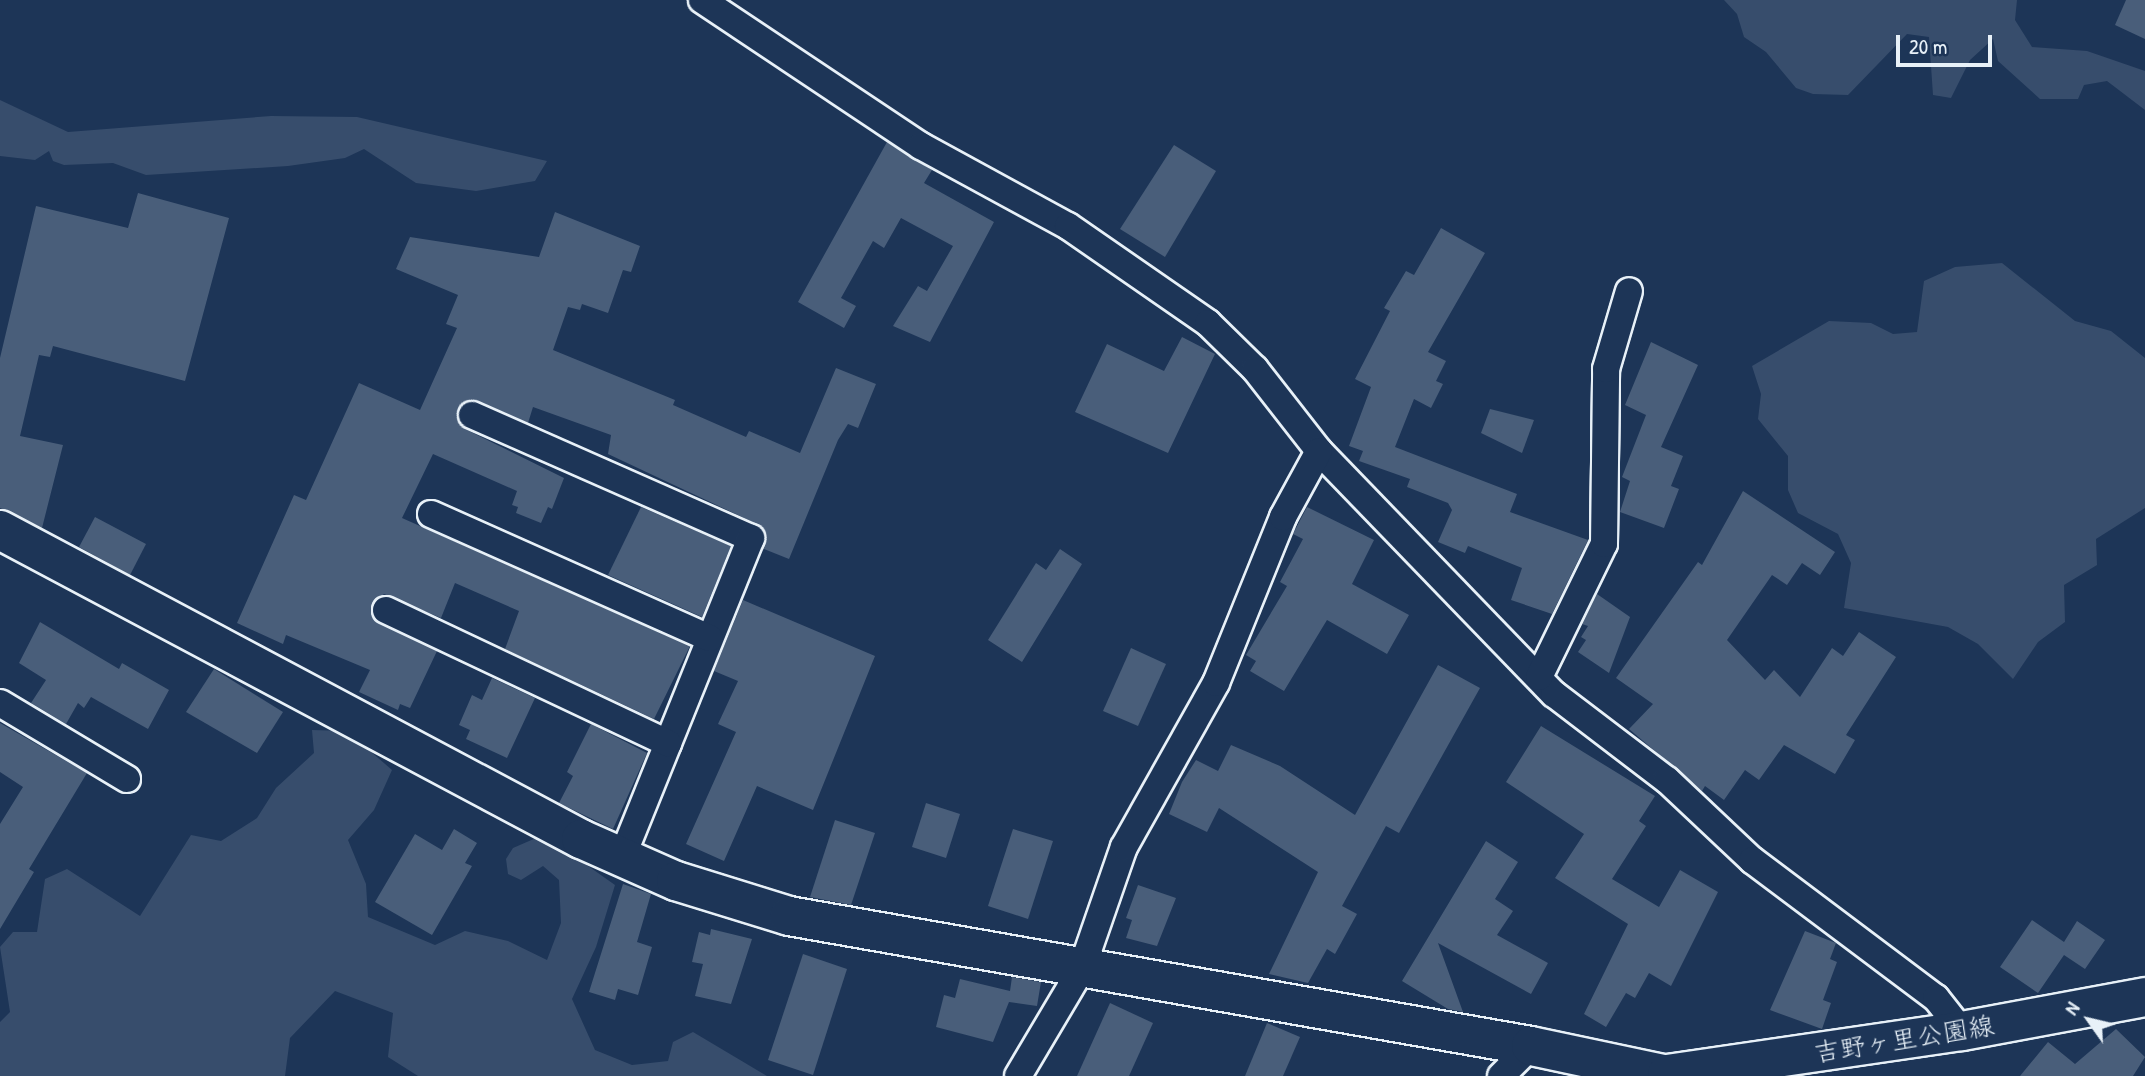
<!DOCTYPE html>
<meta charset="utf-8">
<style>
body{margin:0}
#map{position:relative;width:2145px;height:1076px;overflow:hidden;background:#1d3557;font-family:"Patrick Hand","Klee One",sans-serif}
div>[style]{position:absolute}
.green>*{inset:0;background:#374d6c}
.building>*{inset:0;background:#495e7a}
.roads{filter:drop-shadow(2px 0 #e8f1f8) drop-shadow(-2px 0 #e8f1f8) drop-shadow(0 2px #e8f1f8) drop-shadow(0 -2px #e8f1f8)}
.street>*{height:26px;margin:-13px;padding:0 13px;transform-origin:13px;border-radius:13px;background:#1d3557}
.secondary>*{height:38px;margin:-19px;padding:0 19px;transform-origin:19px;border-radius:19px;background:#1d3557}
span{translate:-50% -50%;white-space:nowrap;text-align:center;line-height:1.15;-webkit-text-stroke:5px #1d3557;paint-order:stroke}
.street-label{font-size:26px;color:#e8f1f8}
.north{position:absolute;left:2054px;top:985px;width:70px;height:70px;-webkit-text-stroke:5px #1d3557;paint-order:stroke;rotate:304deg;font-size:19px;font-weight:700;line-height:28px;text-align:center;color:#e8f1f8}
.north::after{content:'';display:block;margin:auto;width:24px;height:32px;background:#e8f1f8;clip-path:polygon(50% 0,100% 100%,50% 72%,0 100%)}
.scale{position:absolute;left:1896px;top:35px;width:96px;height:32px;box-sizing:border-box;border:4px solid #e8f1f8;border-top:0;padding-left:9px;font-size:21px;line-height:24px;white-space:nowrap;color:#e8f1f8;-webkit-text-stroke:5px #1d3557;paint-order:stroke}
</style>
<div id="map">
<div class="green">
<i style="clip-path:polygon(1724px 0,2017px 0,2015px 20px,2032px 47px,2087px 51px,2145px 71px,2145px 110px,2107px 81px,2084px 85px,2078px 99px,2040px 99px,1998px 61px,1993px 39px,1970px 60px,1951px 98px,1933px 95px,1929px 37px,1907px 34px,1848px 95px,1813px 94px,1796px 88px,1766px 52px,1744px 37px,1737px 14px)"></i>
<i style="clip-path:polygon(0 100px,68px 132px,271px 116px,357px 117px,547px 161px,535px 181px,476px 191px,416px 183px,364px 149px,345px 158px,288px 166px,146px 175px,113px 163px,64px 165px,53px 161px,49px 151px,35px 160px,0 156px)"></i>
<i style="clip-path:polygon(2002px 263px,2075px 321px,2111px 331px,2145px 358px,2145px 508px,2096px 539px,2097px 565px,2064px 585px,2065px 622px,2038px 642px,2013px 679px,1978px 644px,1948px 627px,1844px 608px,1851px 563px,1838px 534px,1798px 513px,1788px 490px,1788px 456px,1758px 419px,1761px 394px,1752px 366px,1829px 321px,1871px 323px,1893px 334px,1917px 332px,1924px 281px,1955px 267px)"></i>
<i style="clip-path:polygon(312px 730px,347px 731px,392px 770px,374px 810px,348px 840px,366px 884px,368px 917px,435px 945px,465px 931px,508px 941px,547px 960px,561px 923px,559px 880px,543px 866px,521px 880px,508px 874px,506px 859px,513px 848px,536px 838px,557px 844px,615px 885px,596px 947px,572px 999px,595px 1050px,632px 1065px,668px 1061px,673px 1042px,693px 1032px,767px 1076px,418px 1076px,388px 1057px,393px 1013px,335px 991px,290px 1038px,285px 1076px,0 1076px,0 1022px,10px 1012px,0 947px,13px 932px,37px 932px,45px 879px,67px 869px,140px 916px,191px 835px,221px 841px,257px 818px,276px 788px,314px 753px)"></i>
</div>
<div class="building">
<i style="clip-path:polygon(2126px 0,2145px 0,2145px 39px,2115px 25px)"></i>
<i style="clip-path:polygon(887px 142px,932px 170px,924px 183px,994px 222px,930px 342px,893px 326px,918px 286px,927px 291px,953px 246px,901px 218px,884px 248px,873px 241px,841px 298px,856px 306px,844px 328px,798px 302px)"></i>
<i style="clip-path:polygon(1174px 145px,1216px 171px,1165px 257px,1120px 229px)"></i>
<i style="clip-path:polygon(138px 193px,229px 218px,185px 381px,53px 346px,50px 357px,39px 355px,20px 436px,63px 445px,42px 528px,0 508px,0 358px,36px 206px,128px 228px)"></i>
<i style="clip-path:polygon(555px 212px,640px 246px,631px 272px,623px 270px,608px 313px,582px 304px,580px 310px,568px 307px,553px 350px,675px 400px,673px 405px,746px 437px,749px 431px,800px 453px,836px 368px,876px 384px,858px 428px,848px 424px,838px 440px,789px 559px,764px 549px,766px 535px,757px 524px,608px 454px,611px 435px,533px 407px,528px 423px,478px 401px,463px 402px,456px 416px,465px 429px,564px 478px,552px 509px,548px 507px,541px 523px,516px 513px,518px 507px,512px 505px,517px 491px,433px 454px,402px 518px,690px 646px,654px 719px,505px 649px,519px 611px,455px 583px,441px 618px,384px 594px,372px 604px,374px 619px,437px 651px,410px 708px,400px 704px,398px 710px,359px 692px,370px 670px,286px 635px,283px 644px,237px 623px,294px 495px,306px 500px,359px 383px,420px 410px,457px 328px,446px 324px,458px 295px,396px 269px,410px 237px,539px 257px)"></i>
<i style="clip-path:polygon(1441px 228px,1485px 253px,1428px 352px,1446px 361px,1436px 381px,1443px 384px,1431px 408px,1414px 399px,1395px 447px,1517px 494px,1510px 512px,1588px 540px,1552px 614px,1511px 600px,1522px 568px,1468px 546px,1465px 553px,1438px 542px,1452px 510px,1448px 503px,1407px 487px,1410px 479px,1359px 461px,1363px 451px,1349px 446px,1371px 387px,1355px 379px,1390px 311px,1384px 308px,1406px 271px,1414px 275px)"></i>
<i style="clip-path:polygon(1182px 337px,1215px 354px,1168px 453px,1075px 412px,1107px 344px,1164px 371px)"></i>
<i style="clip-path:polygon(1651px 342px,1698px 365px,1661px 447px,1683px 456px,1671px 486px,1679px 489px,1664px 528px,1620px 512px,1630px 481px,1622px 477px,1646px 415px,1625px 405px)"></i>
<i style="clip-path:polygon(1490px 409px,1534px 420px,1522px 453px,1481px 433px)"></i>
<i style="clip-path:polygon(1743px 491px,1835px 552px,1820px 575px,1802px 563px,1787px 585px,1772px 575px,1727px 640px,1765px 680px,1774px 670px,1800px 697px,1832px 648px,1843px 656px,1859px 632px,1896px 657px,1846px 735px,1855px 740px,1835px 774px,1784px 745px,1759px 780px,1745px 770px,1724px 800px,1705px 786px,1702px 791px,1629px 729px,1653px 704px,1616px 678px,1698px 562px,1702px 565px)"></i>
<i style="clip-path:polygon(641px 507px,731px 546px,702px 617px,608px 575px)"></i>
<i style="clip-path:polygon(1307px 507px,1374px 540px,1352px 584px,1409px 615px,1387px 654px,1327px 620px,1284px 691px,1250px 671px,1256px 661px,1246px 655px,1287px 586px,1280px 582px,1303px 539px,1293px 534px)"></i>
<i style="clip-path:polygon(95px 517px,146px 544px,130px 575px,79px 547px)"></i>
<i style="clip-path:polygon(1060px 549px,1082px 564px,1022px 662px,988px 640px,1036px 563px,1046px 570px)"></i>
<i style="clip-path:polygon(1597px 594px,1630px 617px,1609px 673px,1578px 652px,1586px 640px,1581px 637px,1588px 626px,1582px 624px)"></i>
<i style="clip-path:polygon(743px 600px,875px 656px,813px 810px,757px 786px,724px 861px,686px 844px,736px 732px,718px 724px,738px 681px,714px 671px)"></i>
<i style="clip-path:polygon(40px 622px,119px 669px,122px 663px,169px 690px,148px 729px,91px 697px,84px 708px,78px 703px,66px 724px,31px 703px,46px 680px,19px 663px)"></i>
<i style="clip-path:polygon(1131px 648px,1166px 664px,1138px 726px,1103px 711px)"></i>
<i style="clip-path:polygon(1438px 665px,1480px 688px,1399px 833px,1386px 826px,1342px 906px,1357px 914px,1335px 954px,1327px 949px,1308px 983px,1269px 974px,1318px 872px,1219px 808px,1207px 832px,1169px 814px,1182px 782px,1196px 760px,1218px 771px,1231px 745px,1280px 766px,1355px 815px)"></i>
<i style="clip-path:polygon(214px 669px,283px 712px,257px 753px,186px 712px)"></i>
<i style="clip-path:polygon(492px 678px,535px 698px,507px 758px,466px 739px,470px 730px,459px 725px,472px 695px,482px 700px)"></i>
<i style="clip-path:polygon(0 723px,87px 773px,29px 869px,34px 872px,0 929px,0 824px,23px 787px,0 772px)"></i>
<i style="clip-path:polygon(591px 724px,647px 753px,613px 829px,559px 803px,573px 776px,567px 772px)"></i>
<i style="clip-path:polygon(1541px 726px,1655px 796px,1639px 821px,1646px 826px,1612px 879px,1659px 907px,1680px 870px,1718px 892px,1671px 986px,1649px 973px,1635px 998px,1626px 993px,1606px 1027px,1584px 1014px,1628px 924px,1555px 878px,1584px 834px,1506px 782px)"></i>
<i style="clip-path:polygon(926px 803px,960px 814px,946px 858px,912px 847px)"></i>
<i style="clip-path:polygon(835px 820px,875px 833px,851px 905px,810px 897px)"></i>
<i style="clip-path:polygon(454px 829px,477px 843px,465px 863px,472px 866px,432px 935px,375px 902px,415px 834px,442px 850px)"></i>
<i style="clip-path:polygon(1013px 829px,1053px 841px,1028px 919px,988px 906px)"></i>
<i style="clip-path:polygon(1486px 841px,1518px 862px,1495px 899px,1513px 911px,1497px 935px,1548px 963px,1531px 994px,1438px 943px,1463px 1012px,1448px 1009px,1402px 981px)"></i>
<i style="clip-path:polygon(623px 884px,651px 894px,637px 942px,652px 947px,638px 995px,618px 989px,615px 1000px,589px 992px)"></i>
<i style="clip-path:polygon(1138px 885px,1176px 898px,1157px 946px,1126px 938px,1132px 920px,1126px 918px)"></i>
<i style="clip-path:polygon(2032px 920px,2064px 942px,2077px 921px,2105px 940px,2085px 969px,2064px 955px,2038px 993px,2000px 967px)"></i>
<i style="clip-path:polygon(711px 929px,752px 939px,731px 1004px,695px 996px,703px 964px,692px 962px,699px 932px,710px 935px)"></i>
<i style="clip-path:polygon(1805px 931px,1836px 943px,1830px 959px,1837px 962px,1823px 1000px,1831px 1003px,1822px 1029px,1770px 1010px)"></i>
<i style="clip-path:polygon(803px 954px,847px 969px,813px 1075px,768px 1060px)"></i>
<i style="clip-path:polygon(1012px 977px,1041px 982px,1037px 1006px,1009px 1002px,993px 1042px,936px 1027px,944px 995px,955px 998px,960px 979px,1010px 991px)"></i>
<i style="clip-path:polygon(1110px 1003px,1153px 1023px,1129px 1076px,1077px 1076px)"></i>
<i style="clip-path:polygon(1267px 1023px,1300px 1037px,1283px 1076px,1245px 1076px)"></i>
<i style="clip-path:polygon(2116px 1029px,2145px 1057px,2133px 1076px,2020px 1076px,2048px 1042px,2075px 1064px)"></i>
</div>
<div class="roads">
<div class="street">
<i style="left:702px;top:0;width:263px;rotate:33.7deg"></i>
<i style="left:921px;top:146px;width:167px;rotate:28.6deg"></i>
<i style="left:1068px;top:226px;width:170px;rotate:34.7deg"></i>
<i style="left:1208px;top:323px;width:66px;rotate:44.4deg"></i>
<i style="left:1255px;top:369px;width:104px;rotate:52deg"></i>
<i style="left:1319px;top:451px;width:338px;rotate:46deg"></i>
<i style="left:1554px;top:694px;width:142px;rotate:37.3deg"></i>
<i style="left:1667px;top:780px;width:117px;rotate:43.3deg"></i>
<i style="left:1752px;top:860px;width:230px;rotate:36.9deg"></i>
<i style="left:1936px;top:998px;width:42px;rotate:51.8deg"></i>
<i style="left:472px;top:415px;width:305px;rotate:23.8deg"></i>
<i style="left:751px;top:538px;width:344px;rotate:112deg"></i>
<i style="left:431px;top:514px;width:305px;rotate:24deg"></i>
<i style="left:386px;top:610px;width:312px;rotate:25.3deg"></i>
<i style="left:1539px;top:677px;width:148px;rotate:-64deg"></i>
<i style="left:1604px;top:544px;width:175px;rotate:-89.3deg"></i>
<i style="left:1606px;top:369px;width:81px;rotate:-73.6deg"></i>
<i style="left:0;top:703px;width:148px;rotate:30.9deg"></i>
<i style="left:1018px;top:1076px;width:126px;rotate:-59.3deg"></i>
<i style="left:1082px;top:968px;width:128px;rotate:-70.9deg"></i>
<i style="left:1124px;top:847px;width:188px;rotate:-60.7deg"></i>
<i style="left:1216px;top:683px;width:179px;rotate:-68deg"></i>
<i style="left:1283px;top:517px;width:75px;rotate:-61.4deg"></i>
<i style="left:1501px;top:1076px;width:42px;rotate:-45deg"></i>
</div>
<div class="secondary">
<i style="left:0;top:530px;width:658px;rotate:28.01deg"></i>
<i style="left:581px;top:839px;width:104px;rotate:23.9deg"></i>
<i style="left:676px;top:881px;width:118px;rotate:17.2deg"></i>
<i style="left:789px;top:916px;width:753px;rotate:9.94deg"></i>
<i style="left:1531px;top:1046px;width:144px;rotate:12deg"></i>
<i style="left:1667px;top:1074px;width:298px;rotate:-8.3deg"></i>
<i style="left:1962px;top:1031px;width:186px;rotate:-10.5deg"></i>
</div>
</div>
<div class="street-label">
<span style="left:1904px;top:1039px;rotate:-9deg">吉野ヶ里公園線</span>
</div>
<div class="north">N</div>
<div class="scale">20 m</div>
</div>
